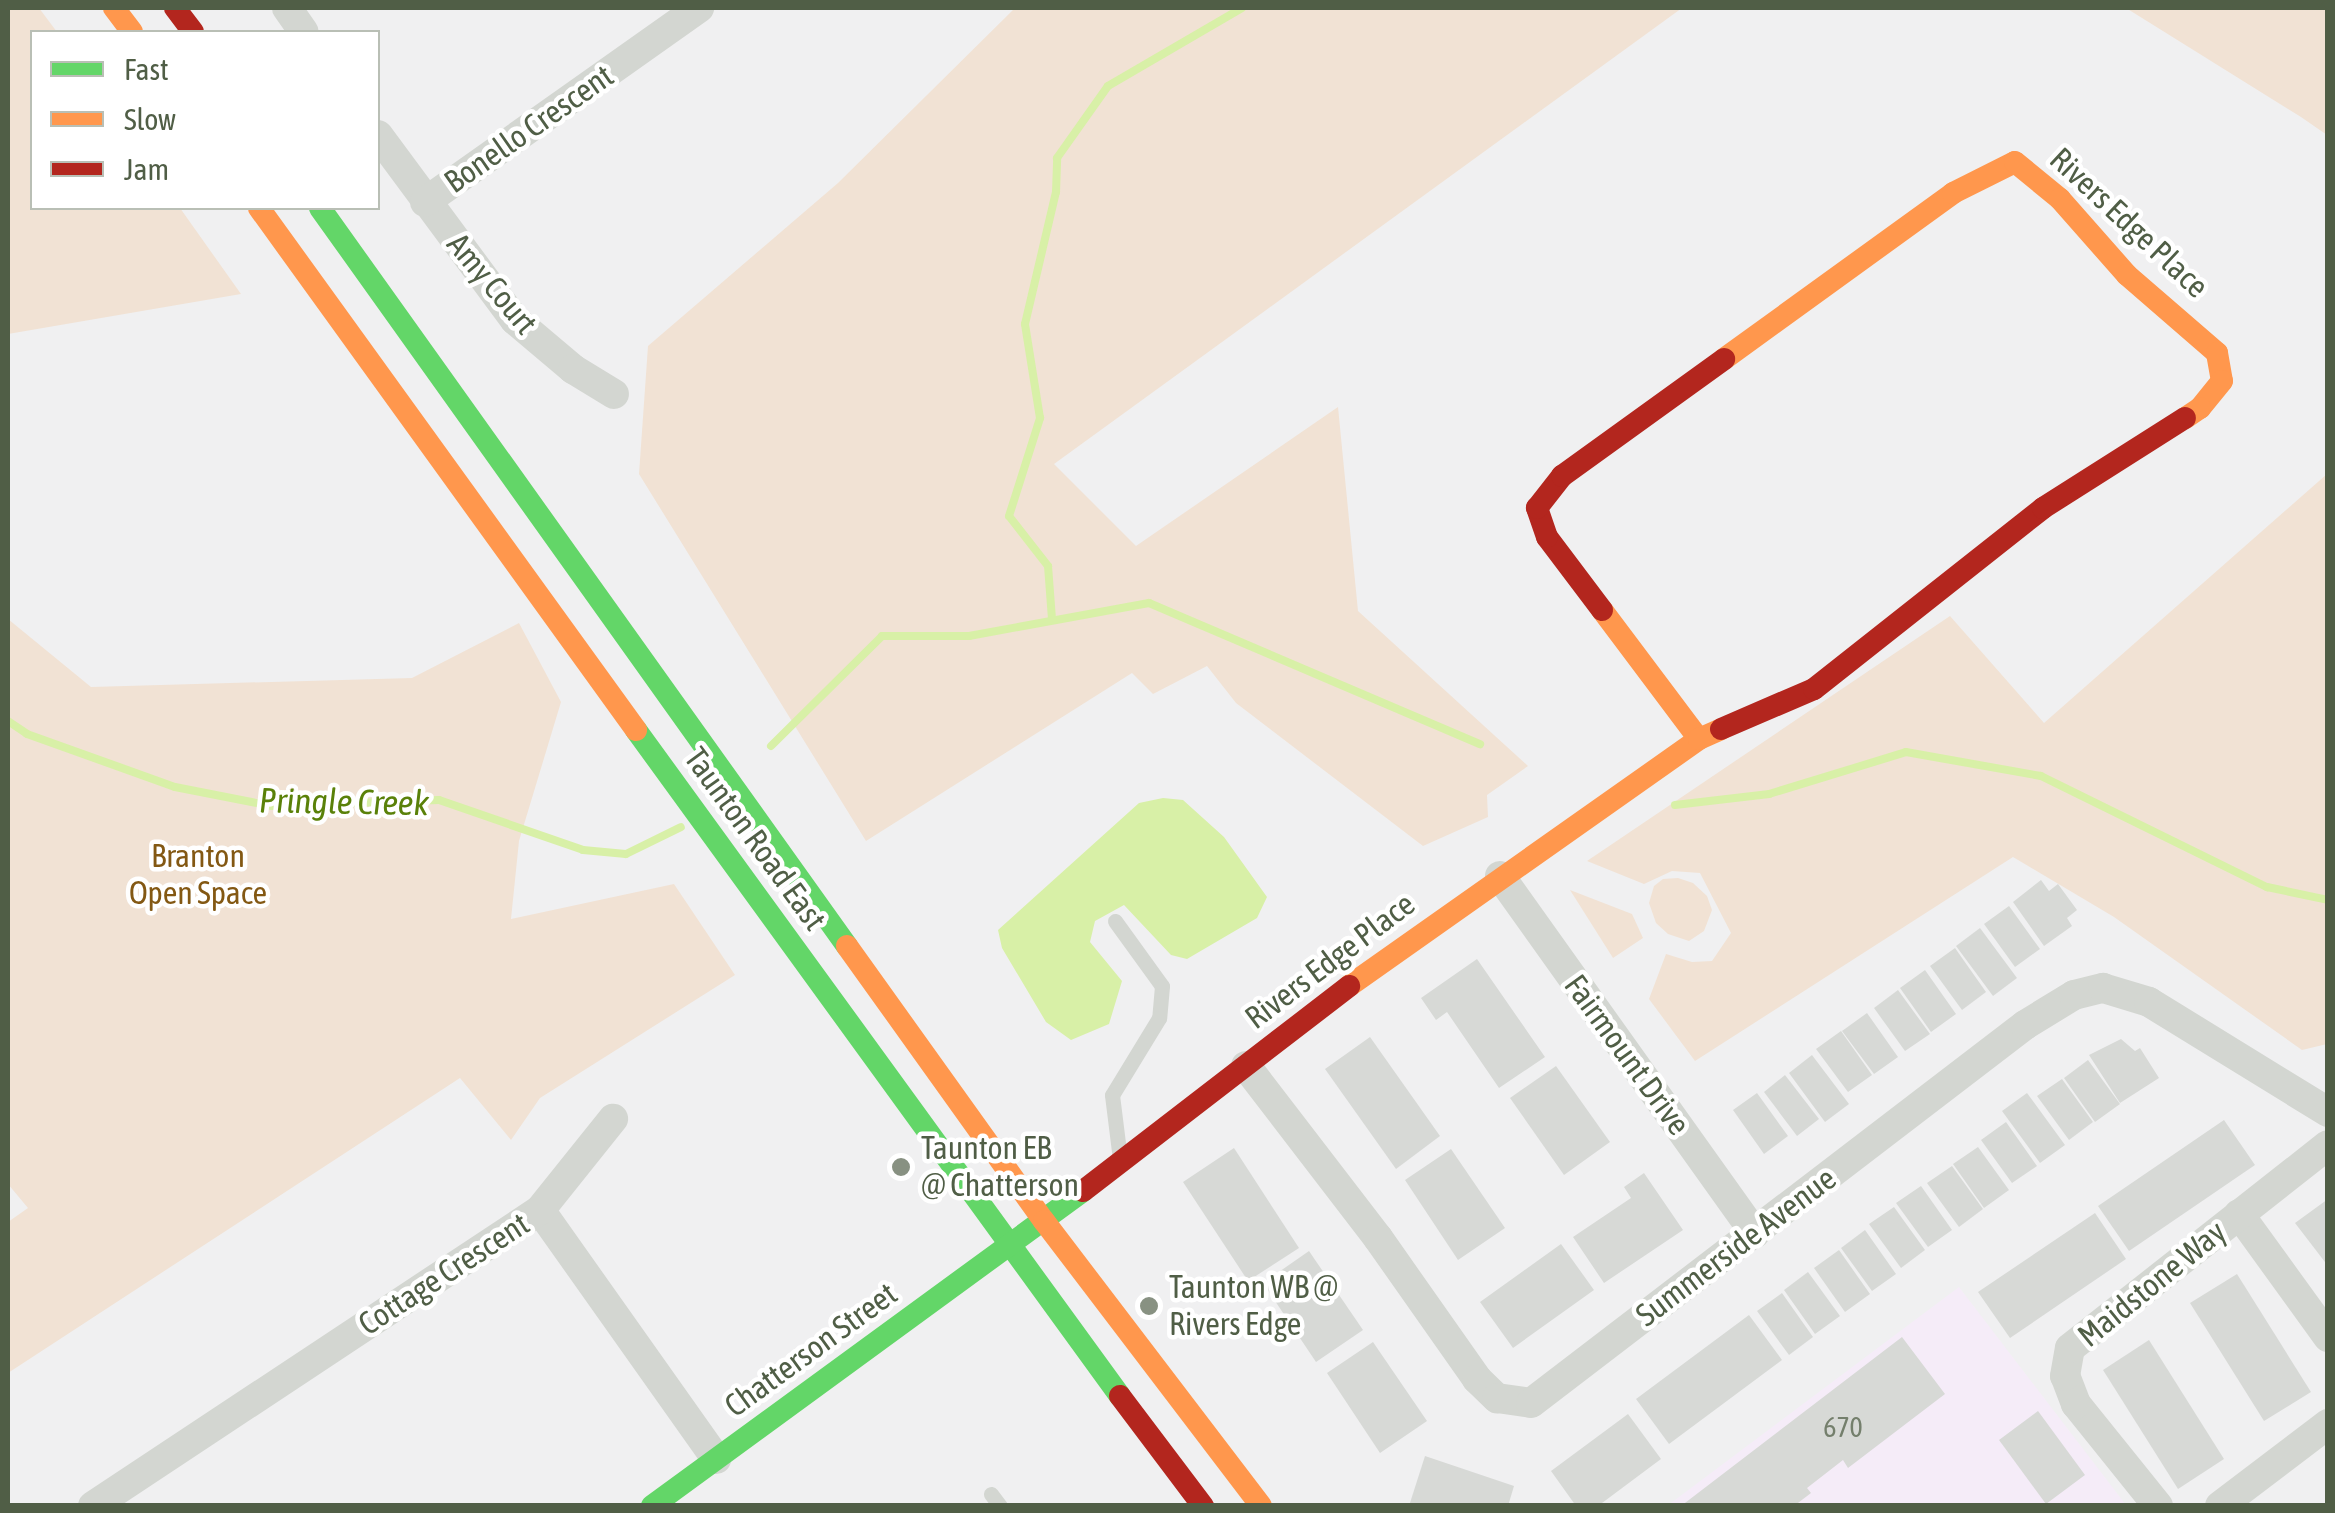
<!DOCTYPE html>
<style>
body{margin:0}
#map{position:relative;width:2335px;height:1513px;overflow:hidden;background:#f0f0f1;font-family:"Asap Condensed",sans-serif}
div>[style]{position:absolute}
.commercial>*{inset:0;background:#f5ecf8}
.green>*{inset:0;background:#f1e2d4}
.water>*{inset:0;background:#d8f0a7}
.stream>*{height:8px;margin:-4px;padding:0 4px;transform-origin:4px;border-radius:4px;background:#d8f0a7}
.building>*{inset:0;background:#d7d9d6}
.lane>*{height:15px;margin:-7.5px;padding:0 7.5px;transform-origin:7.5px;border-radius:7.5px;background:#d3d6d1}
.street>*{height:30px;margin:-15px;padding:0 15px;transform-origin:15px;border-radius:15px;background:#d3d6d1}
.fast>*{height:22px;margin:-11px;padding:0 11px;transform-origin:11px;border-radius:11px;background:#63d668}
.slow>*{height:22px;margin:-11px;padding:0 11px;transform-origin:11px;border-radius:11px;background:#ff974d}
.jam>*{height:22px;margin:-11px;padding:0 11px;transform-origin:11px;border-radius:11px;background:#b3261e}
.dots>*{width:28px;height:28px;translate:-50% -50%;box-sizing:border-box;border:5px solid #fff;border-radius:50%}
span{translate:-50% -50%;white-space:nowrap;text-align:center;line-height:1.15;-webkit-text-stroke:9px #fff;paint-order:stroke}
.number-label{font-size:28px;color:#747f6c}
.number-label span{-webkit-text-stroke-width:0}
.street-label{font-size:32px;color:#505e46}
.park-label{font-size:32px;color:#835813}
.poi-label{font-size:32px;color:#505e46}
.left{translate:0 -50%;text-align:left}
.water-label{font-size:35px;color:#5a8109;font-style:italic}
.frame{position:absolute;inset:0;border:10px solid #505e46;pointer-events:none}
.legend{position:absolute;left:30px;top:30px;width:350px;height:180px;box-sizing:border-box;background:#fff;border:2px solid #b9bfb5;margin:0;padding:12px 18px;list-style:none;font-size:30px;color:#505e46}
.legend li{display:flex;align-items:center;gap:20px;height:50px}
.legend b{width:50px;border:2px solid #b9bfb5}
</style>
<div id="map">
<div class="commercial">
<i style="clip-path:polygon(1959px 1287px,2126px 1505px,1667px 1506px)"></i>
</div>
<div class="green">
<i style="clip-path:polygon(8px 8px,39px 8px,57px 32px,32px 32px,32px 208px,180px 208px,241px 294px,8px 334px)"></i>
<i style="clip-path:polygon(1015px 8px,1682px 8px,1054px 464px,1136px 546px,1338px 407px,1358px 611px,1528px 766px,1487px 795px,1488px 817px,1423px 846px,1236px 703px,1207px 666px,1153px 694px,1132px 673px,866px 841px,639px 474px,648px 346px,838px 183px)"></i>
<i style="clip-path:polygon(2126px 8px,2327px 8px,2327px 135px,2301px 117px)"></i>
<i style="clip-path:polygon(2327px 474px,2327px 1044px,2302px 1050px,2114px 917px,2013px 857px,1695px 1061px,1649px 999px,1666px 954px,1692px 962px,1712px 961px,1731px 933px,1700px 873px,1672px 871px,1644px 884px,1587px 861px,1950px 616px,2044px 723px)"></i>
<i style="clip-path:polygon(8px 619px,91px 687px,412px 678px,519px 623px,561px 702px,519px 841px,511px 919px,674px 884px,735px 975px,540px 1098px,511px 1140px,460px 1078px,8px 1373px,8px 1222px,28px 1208px,8px 1184px)"></i>
<i style="clip-path:polygon(1678px 878px,1693px 883px,1707px 896px,1712px 910px,1704px 931px,1689px 941px,1668px 934px,1656px 923px,1649px 903px,1654px 886px,1663px 879px)"></i>
<i style="clip-path:polygon(1570px 890px,1632px 914px,1643px 938px,1613px 958px)"></i>
</div>
<div class="water">
<i style="clip-path:polygon(1163px 798px,1183px 800px,1224px 837px,1267px 897px,1257px 918px,1187px 959px,1171px 955px,1124px 905px,1095px 921px,1090px 942px,1122px 981px,1109px 1024px,1071px 1040px,1046px 1022px,1002px 948px,998px 930px,1139px 803px)"></i>
</div>
<div class="stream">
<i style="left:1052px;top:619px;width:53px;rotate:-94.3deg"></i>
<i style="left:1048px;top:566px;width:63px;rotate:-128deg"></i>
<i style="left:1009px;top:516px;width:103px;rotate:-72.4deg"></i>
<i style="left:1040px;top:418px;width:95px;rotate:-99.1deg"></i>
<i style="left:1025px;top:324px;width:136px;rotate:-76.8deg"></i>
<i style="left:1056px;top:192px;width:34px;rotate:-88deg"></i>
<i style="left:1057px;top:158px;width:88px;rotate:-54.7deg"></i>
<i style="left:1108px;top:86px;width:155px;rotate:-30.2deg"></i>
<i style="left:8px;top:721px;width:23px;rotate:34deg"></i>
<i style="left:27px;top:734px;width:157px;rotate:19.7deg"></i>
<i style="left:175px;top:787px;width:99px;rotate:11.1deg"></i>
<i style="left:272px;top:806px;width:167px;rotate:-2.1deg"></i>
<i style="left:439px;top:800px;width:152px;rotate:19.1deg"></i>
<i style="left:583px;top:850px;width:43px;rotate:5.3deg"></i>
<i style="left:626px;top:854px;width:61px;rotate:-26.1deg"></i>
<i style="left:771px;top:746px;width:156px;rotate:-44.7deg"></i>
<i style="left:882px;top:636px;width:87px"></i>
<i style="left:969px;top:636px;width:183px;rotate:-10.4deg"></i>
<i style="left:1149px;top:603px;width:360px;rotate:23.1deg"></i>
<i style="left:1675px;top:805px;width:95px;rotate:-6.7deg"></i>
<i style="left:1769px;top:794px;width:143px;rotate:-17deg"></i>
<i style="left:1906px;top:752px;width:137px;rotate:10.1deg"></i>
<i style="left:2041px;top:776px;width:252px;rotate:26.2deg"></i>
<i style="left:2267px;top:887px;width:62px;rotate:12deg"></i>
</div>
<div class="building">
<i style="clip-path:polygon(2041px 880px,2049px 891px,2058px 884px,2077px 910px,2067px 918px,2072px 926px,2044px 946px,2013px 902px)"></i>
<i style="clip-path:polygon(2009px 906px,2040px 949px,2015px 967px,1984px 924px)"></i>
<i style="clip-path:polygon(1980px 928px,2017px 978px,1993px 996px,1956px 946px)"></i>
<i style="clip-path:polygon(1955px 948px,1986px 992px,1962px 1010px,1930px 966px)"></i>
<i style="clip-path:polygon(1477px 959px,1545px 1057px,1499px 1088px,1447px 1012px,1436px 1020px,1421px 998px)"></i>
<i style="clip-path:polygon(1925px 970px,1956px 1014px,1931px 1032px,1900px 988px)"></i>
<i style="clip-path:polygon(1898px 990px,1930px 1034px,1905px 1051px,1874px 1008px)"></i>
<i style="clip-path:polygon(1867px 1013px,1898px 1057px,1874px 1074px,1842px 1031px)"></i>
<i style="clip-path:polygon(1841px 1031px,1872px 1075px,1848px 1092px,1816px 1049px)"></i>
<i style="clip-path:polygon(1370px 1037px,1440px 1136px,1396px 1169px,1325px 1069px)"></i>
<i style="clip-path:polygon(2121px 1039px,2135px 1051px,2140px 1048px,2159px 1078px,2120px 1103px,2089px 1055px)"></i>
<i style="clip-path:polygon(1812px 1055px,1849px 1104px,1825px 1122px,1789px 1073px)"></i>
<i style="clip-path:polygon(2088px 1060px,2120px 1104px,2095px 1122px,2064px 1078px)"></i>
<i style="clip-path:polygon(1556px 1066px,1610px 1142px,1564px 1175px,1510px 1098px)"></i>
<i style="clip-path:polygon(1785px 1075px,1819px 1119px,1797px 1136px,1764px 1092px)"></i>
<i style="clip-path:polygon(2062px 1079px,2093px 1122px,2069px 1140px,2037px 1096px)"></i>
<i style="clip-path:polygon(1757px 1093px,1788px 1136px,1764px 1154px,1733px 1110px)"></i>
<i style="clip-path:polygon(2027px 1093px,2065px 1145px,2040px 1163px,2002px 1111px)"></i>
<i style="clip-path:polygon(2224px 1120px,2255px 1165px,2129px 1251px,2098px 1206px)"></i>
<i style="clip-path:polygon(2006px 1122px,2037px 1166px,2012px 1183px,1981px 1140px)"></i>
<i style="clip-path:polygon(1978px 1147px,2009px 1190px,1984px 1208px,1953px 1164px)"></i>
<i style="clip-path:polygon(1234px 1148px,1299px 1248px,1248px 1281px,1183px 1182px)"></i>
<i style="clip-path:polygon(1451px 1149px,1505px 1228px,1458px 1260px,1405px 1180px)"></i>
<i style="clip-path:polygon(1952px 1166px,1983px 1209px,1959px 1227px,1927px 1183px)"></i>
<i style="clip-path:polygon(1644px 1173px,1683px 1230px,1604px 1283px,1573px 1237px,1631px 1198px,1624px 1187px)"></i>
<i style="clip-path:polygon(1921px 1186px,1952px 1230px,1928px 1247px,1896px 1203px)"></i>
<i style="clip-path:polygon(2328px 1199px,2328px 1266px,2295px 1223px)"></i>
<i style="clip-path:polygon(1894px 1207px,1925px 1250px,1901px 1268px,1869px 1224px)"></i>
<i style="clip-path:polygon(2095px 1213px,2126px 1259px,2010px 1338px,1978px 1292px)"></i>
<i style="clip-path:polygon(1865px 1230px,1896px 1274px,1872px 1291px,1841px 1248px)"></i>
<i style="clip-path:polygon(1561px 1244px,1594px 1290px,1513px 1348px,1480px 1302px)"></i>
<i style="clip-path:polygon(1839px 1250px,1870px 1294px,1845px 1312px,1814px 1268px)"></i>
<i style="clip-path:polygon(1309px 1251px,1363px 1330px,1316px 1362px,1263px 1283px)"></i>
<i style="clip-path:polygon(1808px 1272px,1840px 1316px,1815px 1334px,1784px 1290px)"></i>
<i style="clip-path:polygon(2237px 1274px,2311px 1392px,2264px 1421px,2190px 1303px)"></i>
<i style="clip-path:polygon(1782px 1293px,1813px 1337px,1789px 1355px,1757px 1311px)"></i>
<i style="clip-path:polygon(1749px 1315px,1782px 1360px,1669px 1444px,1636px 1399px)"></i>
<i style="clip-path:polygon(1902px 1337px,1945px 1394px,1848px 1468px,1843px 1460px,1807px 1488px,1811px 1493px,1794px 1506px,1681px 1506px)"></i>
<i style="clip-path:polygon(2149px 1340px,2224px 1459px,2178px 1489px,2103px 1370px)"></i>
<i style="clip-path:polygon(1373px 1342px,1427px 1421px,1380px 1453px,1327px 1373px)"></i>
<i style="clip-path:polygon(2038px 1411px,2085px 1475px,2046px 1504px,1999px 1440px)"></i>
<i style="clip-path:polygon(1628px 1414px,1661px 1459px,1598px 1506px,1576px 1506px,1551px 1471px)"></i>
<i style="clip-path:polygon(1425px 1456px,1514px 1486px,1508px 1506px,1409px 1506px)"></i>
</div>
<div class="lane">
<i style="left:1115px;top:921px;width:80px;rotate:54.1deg"></i>
<i style="left:1162px;top:986px;width:32px;rotate:95deg"></i>
<i style="left:1159px;top:1018px;width:90px;rotate:121.4deg"></i>
<i style="left:1112px;top:1095px;width:64px;rotate:82.9deg"></i>
<i style="left:991px;top:1494px;width:15px;rotate:53deg"></i>
</div>
<div class="street">
<i style="left:287px;top:8px;width:29px;rotate:55deg"></i>
<i style="left:378px;top:135px;width:230px;rotate:53.5deg"></i>
<i style="left:515px;top:320px;width:76px;rotate:40.2deg"></i>
<i style="left:573px;top:369px;width:48px;rotate:31.4deg"></i>
<i style="left:425px;top:202px;width:336px;rotate:-35.3deg"></i>
<i style="left:1500px;top:876px;width:439px;rotate:54.5deg"></i>
<i style="left:1246px;top:1066px;width:217px;rotate:52.5deg"></i>
<i style="left:1378px;top:1238px;width:172px;rotate:54.9deg"></i>
<i style="left:1477px;top:1379px;width:28px;rotate:44deg"></i>
<i style="left:1497px;top:1398px;width:34px;rotate:8deg"></i>
<i style="left:1531px;top:1403px;width:622px;rotate:-37.42deg"></i>
<i style="left:2025px;top:1025px;width:57px;rotate:-31.5deg"></i>
<i style="left:2074px;top:995px;width:30px;rotate:-14deg"></i>
<i style="left:2103px;top:988px;width:48px;rotate:16.9deg"></i>
<i style="left:2149px;top:1002px;width:210px;rotate:31.6deg"></i>
<i style="left:540px;top:1210px;width:305px;rotate:54.7deg"></i>
<i style="left:2239px;top:1214px;width:152px;rotate:54.1deg"></i>
<i style="left:93px;top:1506px;width:536px;rotate:-33.51deg"></i>
<i style="left:540px;top:1210px;width:117px;rotate:-51.3deg"></i>
<i style="left:2158px;top:1506px;width:131px;rotate:-128.8deg"></i>
<i style="left:2076px;top:1404px;width:30px;rotate:-111deg"></i>
<i style="left:2065px;top:1376px;width:28px;rotate:-80deg"></i>
<i style="left:2070px;top:1348px;width:328px;rotate:-38.2deg"></i>
<i style="left:2220px;top:1506px;width:136px;rotate:-37.2deg"></i>
</div>
<div class="fast">
<i style="left:320px;top:208px;width:907px;rotate:54.47deg"></i>
<i style="left:636px;top:730px;width:823px;rotate:53.99deg"></i>
<i style="left:652px;top:1506px;width:534px;rotate:-36.16deg"></i>
</div>
<div class="slow">
<i style="left:114px;top:8px;width:30px;rotate:53deg"></i>
<i style="left:259px;top:208px;width:644px;rotate:54.16deg"></i>
<i style="left:1724px;top:359px;width:283px;rotate:-35.9deg"></i>
<i style="left:1953px;top:193px;width:69px;rotate:-26.6deg"></i>
<i style="left:2015px;top:162px;width:58px;rotate:39.4deg"></i>
<i style="left:2060px;top:199px;width:101px;rotate:48.6deg"></i>
<i style="left:2127px;top:275px;width:119px;rotate:40.9deg"></i>
<i style="left:2217px;top:353px;width:28px;rotate:80deg"></i>
<i style="left:2222px;top:381px;width:35px;rotate:129deg"></i>
<i style="left:2200px;top:408px;width:18px;rotate:146deg"></i>
<i style="left:1602px;top:610px;width:161px;rotate:53.1deg"></i>
<i style="left:847px;top:946px;width:338px;rotate:54.4deg"></i>
<i style="left:1044px;top:1221px;width:358px;rotate:52.7deg"></i>
<i style="left:1349px;top:986px;width:428px;rotate:-35.2deg"></i>
<i style="left:1699px;top:739px;width:24px;rotate:-24deg"></i>
</div>
<div class="jam">
<i style="left:175px;top:8px;width:30px;rotate:53deg"></i>
<i style="left:1602px;top:610px;width:91px;rotate:-127deg"></i>
<i style="left:1547px;top:537px;width:31px;rotate:-109deg"></i>
<i style="left:1537px;top:508px;width:41px;rotate:-52deg"></i>
<i style="left:1562px;top:476px;width:200px;rotate:-35.8deg"></i>
<i style="left:1721px;top:729px;width:101px;rotate:-23.3deg"></i>
<i style="left:1814px;top:689px;width:292px;rotate:-38.3deg"></i>
<i style="left:2043px;top:508px;width:168px;rotate:-32.4deg"></i>
<i style="left:1083px;top:1191px;width:336px;rotate:-37.6deg"></i>
<i style="left:1120px;top:1396px;width:138px;rotate:53deg"></i>
</div>
<div class="dots">
<i style="left:901px;top:1167px;background:#889182"></i>
<i style="left:1149px;top:1306px;background:#889182"></i>
</div>
<div class="number-label">
<span style="left:1843px;top:1427px">670</span>
</div>
<div class="street-label">
<span style="left:529px;top:129px;rotate:-35deg">Bonello Crescent</span>
<span style="left:2129px;top:223px;rotate:43deg">Rivers Edge Place</span>
<span style="left:492px;top:284px;rotate:50deg">Amy Court</span>
<span style="left:755px;top:839px;rotate:54deg">Taunton Road East</span>
<span style="left:1330px;top:961px;rotate:-37deg">Rivers Edge Place</span>
<span style="left:1627px;top:1055px;rotate:54deg">Fairmount Drive</span>
<span style="left:1736px;top:1247px;rotate:-37deg">Summerside Avenue</span>
<span style="left:444px;top:1274px;rotate:-33deg">Cottage Crescent</span>
<span style="left:2152px;top:1284px;rotate:-39deg">Maidstone Way</span>
<span style="left:811px;top:1350px;rotate:-36deg">Chatterson Street</span>
</div>
<div class="park-label">
<span style="left:198px;top:875px">Branton<br>Open Space</span>
</div>
<div class="poi-label">
<span class="left" style="left:921px;top:1167px">Taunton EB<br>@ Chatterson</span>
<span class="left" style="left:1169px;top:1306px">Taunton WB @<br>Rivers Edge</span>
</div>
<div class="water-label">
<span style="left:344px;top:801px;rotate:1deg">Pringle Creek</span>
</div>
<div class="frame"></div>
<ul class="legend">
<li><b style="height:12px;background:#63d668"></b>Fast</li>
<li><b style="height:12px;background:#ff974d"></b>Slow</li>
<li><b style="height:12px;background:#b3261e"></b>Jam</li>
</ul>
</div>
